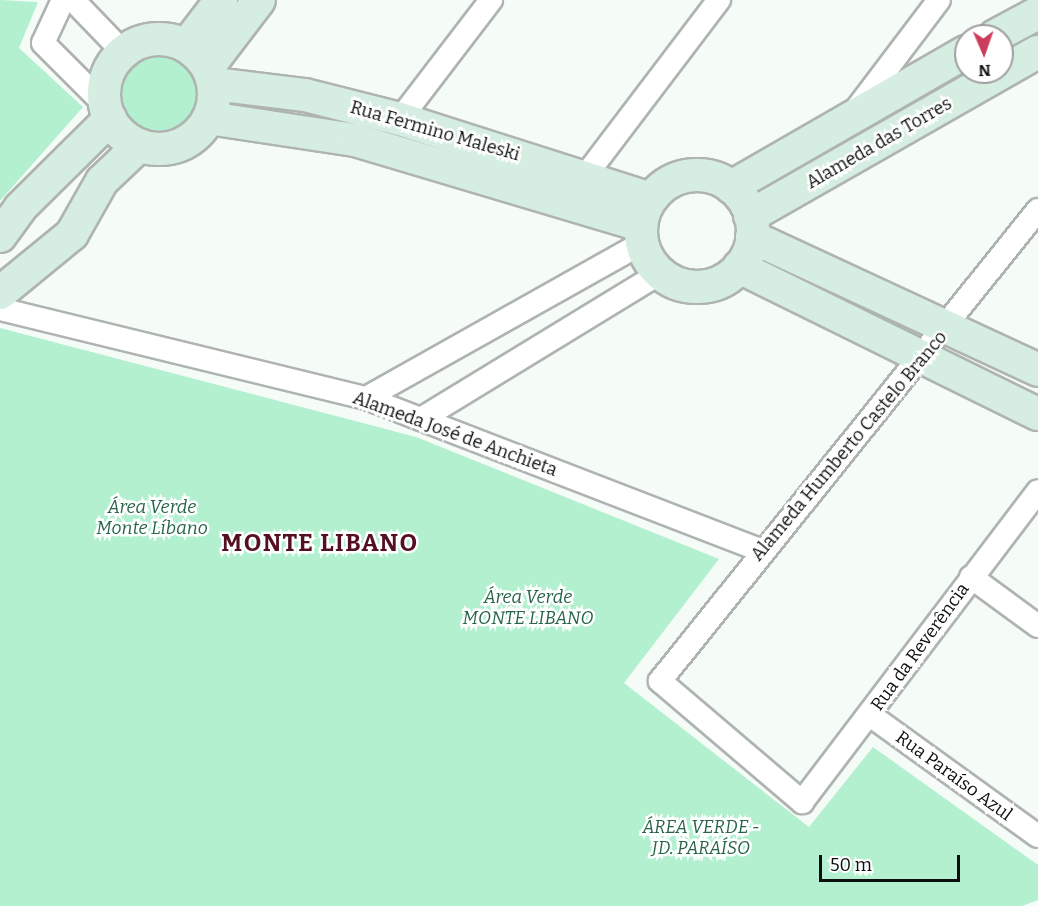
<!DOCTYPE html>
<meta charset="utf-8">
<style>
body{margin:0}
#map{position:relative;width:1038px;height:906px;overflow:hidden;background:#f5fbf7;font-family:Bitter,serif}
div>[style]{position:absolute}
.green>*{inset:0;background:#b2f0d0}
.round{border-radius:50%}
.path>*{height:3px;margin-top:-1.5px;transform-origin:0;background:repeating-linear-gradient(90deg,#7b7f7d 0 3px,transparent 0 7.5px)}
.roads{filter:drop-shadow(2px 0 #afb4b1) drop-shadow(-2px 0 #afb4b1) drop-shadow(0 2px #afb4b1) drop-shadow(0 -2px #afb4b1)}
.street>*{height:22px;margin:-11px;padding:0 11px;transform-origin:11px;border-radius:11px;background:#fff}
.secondary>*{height:32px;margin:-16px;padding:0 16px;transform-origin:16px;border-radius:16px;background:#d6eee2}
.secondary>.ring{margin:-16px;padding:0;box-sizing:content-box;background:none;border:32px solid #d6eee2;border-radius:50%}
span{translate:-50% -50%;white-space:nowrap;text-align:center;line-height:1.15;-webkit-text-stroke:5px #fff;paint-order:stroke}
.street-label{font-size:18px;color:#0d0f0e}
.park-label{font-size:18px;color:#276449;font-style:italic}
.district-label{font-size:24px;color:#540f20;font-weight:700;letter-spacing:1.5px}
.north{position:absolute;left:954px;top:24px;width:60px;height:60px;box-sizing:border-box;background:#fff;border:2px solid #9e9f9f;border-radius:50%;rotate:178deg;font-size:16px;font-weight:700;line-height:24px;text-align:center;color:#0d0f0e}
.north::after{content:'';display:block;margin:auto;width:21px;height:27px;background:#cb3c5d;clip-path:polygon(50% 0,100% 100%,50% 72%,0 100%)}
.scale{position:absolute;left:819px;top:855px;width:141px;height:27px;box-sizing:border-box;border:3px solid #0d0f0e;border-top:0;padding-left:8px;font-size:18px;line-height:21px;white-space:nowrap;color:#0d0f0e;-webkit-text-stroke:4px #fff;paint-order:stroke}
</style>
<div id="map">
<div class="green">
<i style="clip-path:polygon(0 0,38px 2px,19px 48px,83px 107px,0 201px)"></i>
<i class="round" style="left:116px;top:49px;width:82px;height:82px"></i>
<i style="clip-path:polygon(0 328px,416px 437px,719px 559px,624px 683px,809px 827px,873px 747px,1038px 865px,1038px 900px,1022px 906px,0 906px)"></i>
</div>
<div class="path">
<i style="left:163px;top:154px;width:20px;rotate:-9deg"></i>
<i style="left:183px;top:151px;width:19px;rotate:-36deg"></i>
</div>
<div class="roads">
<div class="street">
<i style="left:63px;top:0;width:47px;rotate:114.9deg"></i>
<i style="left:43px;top:43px;width:88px;rotate:45deg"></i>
<i style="left:73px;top:0;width:72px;rotate:46.1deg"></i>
<i style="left:855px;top:111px;width:139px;rotate:-52.9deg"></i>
<i style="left:400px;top:119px;width:150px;rotate:-52.6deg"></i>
<i style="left:586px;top:175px;width:220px;rotate:-52.8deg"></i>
<i style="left:1038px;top:210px;width:604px;rotate:128.75deg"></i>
<i style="left:660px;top:681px;width:187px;rotate:40.4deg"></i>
<i style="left:802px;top:802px;width:390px;rotate:-52.8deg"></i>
<i style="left:0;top:309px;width:377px;rotate:13.7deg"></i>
<i style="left:366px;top:398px;width:425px;rotate:21.1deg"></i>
<i style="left:366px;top:398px;width:317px;rotate:-29.3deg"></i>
<i style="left:421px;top:419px;width:280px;rotate:-31.4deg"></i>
<i style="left:971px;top:577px;width:83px;rotate:36.2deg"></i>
<i style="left:870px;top:715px;width:207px;rotate:35.8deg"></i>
</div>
<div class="secondary">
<i style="left:995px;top:36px;width:49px;rotate:-28.1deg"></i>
<i class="ring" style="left:104px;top:39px;width:78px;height:78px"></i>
<i style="left:186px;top:46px;width:58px;rotate:-52.7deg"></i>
<i style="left:208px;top:67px;width:84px;rotate:-52.7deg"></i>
<i style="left:214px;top:84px;width:92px;rotate:6.9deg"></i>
<i style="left:305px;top:95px;width:98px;rotate:14.2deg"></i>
<i style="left:400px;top:119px;width:263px;rotate:17.7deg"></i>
<i style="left:209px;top:118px;width:148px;rotate:8.6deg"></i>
<i style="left:355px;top:140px;width:298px;rotate:16.6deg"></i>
<i class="ring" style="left:641px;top:175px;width:80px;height:80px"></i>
<i style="left:731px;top:187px;width:271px;rotate:-29.9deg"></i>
<i style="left:750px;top:216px;width:331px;rotate:-29.7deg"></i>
<i style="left:0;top:236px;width:34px;rotate:-54deg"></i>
<i style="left:20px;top:208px;width:127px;rotate:-44.7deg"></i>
<i style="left:752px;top:237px;width:315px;rotate:24.9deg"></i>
<i style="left:739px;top:267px;width:333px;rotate:26.2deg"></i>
<i style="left:0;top:293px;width:93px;rotate:-39.3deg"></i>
<i style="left:72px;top:234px;width:61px;rotate:-60.5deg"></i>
<i style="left:102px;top:181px;width:52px;rotate:-43.5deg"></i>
</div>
</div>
<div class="street-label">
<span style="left:435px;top:131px;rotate:16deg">Rua Fermino Maleski</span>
<span style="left:879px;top:143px;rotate:-30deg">Alameda das Torres</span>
<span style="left:455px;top:434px;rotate:20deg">Alameda José de Anchieta</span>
<span style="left:849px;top:446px;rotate:-50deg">Alameda Humberto Castelo Branco</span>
<span style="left:920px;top:647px;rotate:-54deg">Rua da Reverência</span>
<span style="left:954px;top:776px;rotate:36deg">Rua Paraíso Azul</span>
</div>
<div class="park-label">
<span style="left:152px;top:518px">Área Verde<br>Monte Líbano</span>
<span style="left:528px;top:608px">Área Verde<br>MONTE LIBANO</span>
<span style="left:701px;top:838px">ÁREA VERDE -<br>JD. PARAÍSO</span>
</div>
<div class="district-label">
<span style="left:320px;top:544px">MONTE LIBANO</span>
</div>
<div class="north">N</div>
<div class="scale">50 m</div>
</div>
